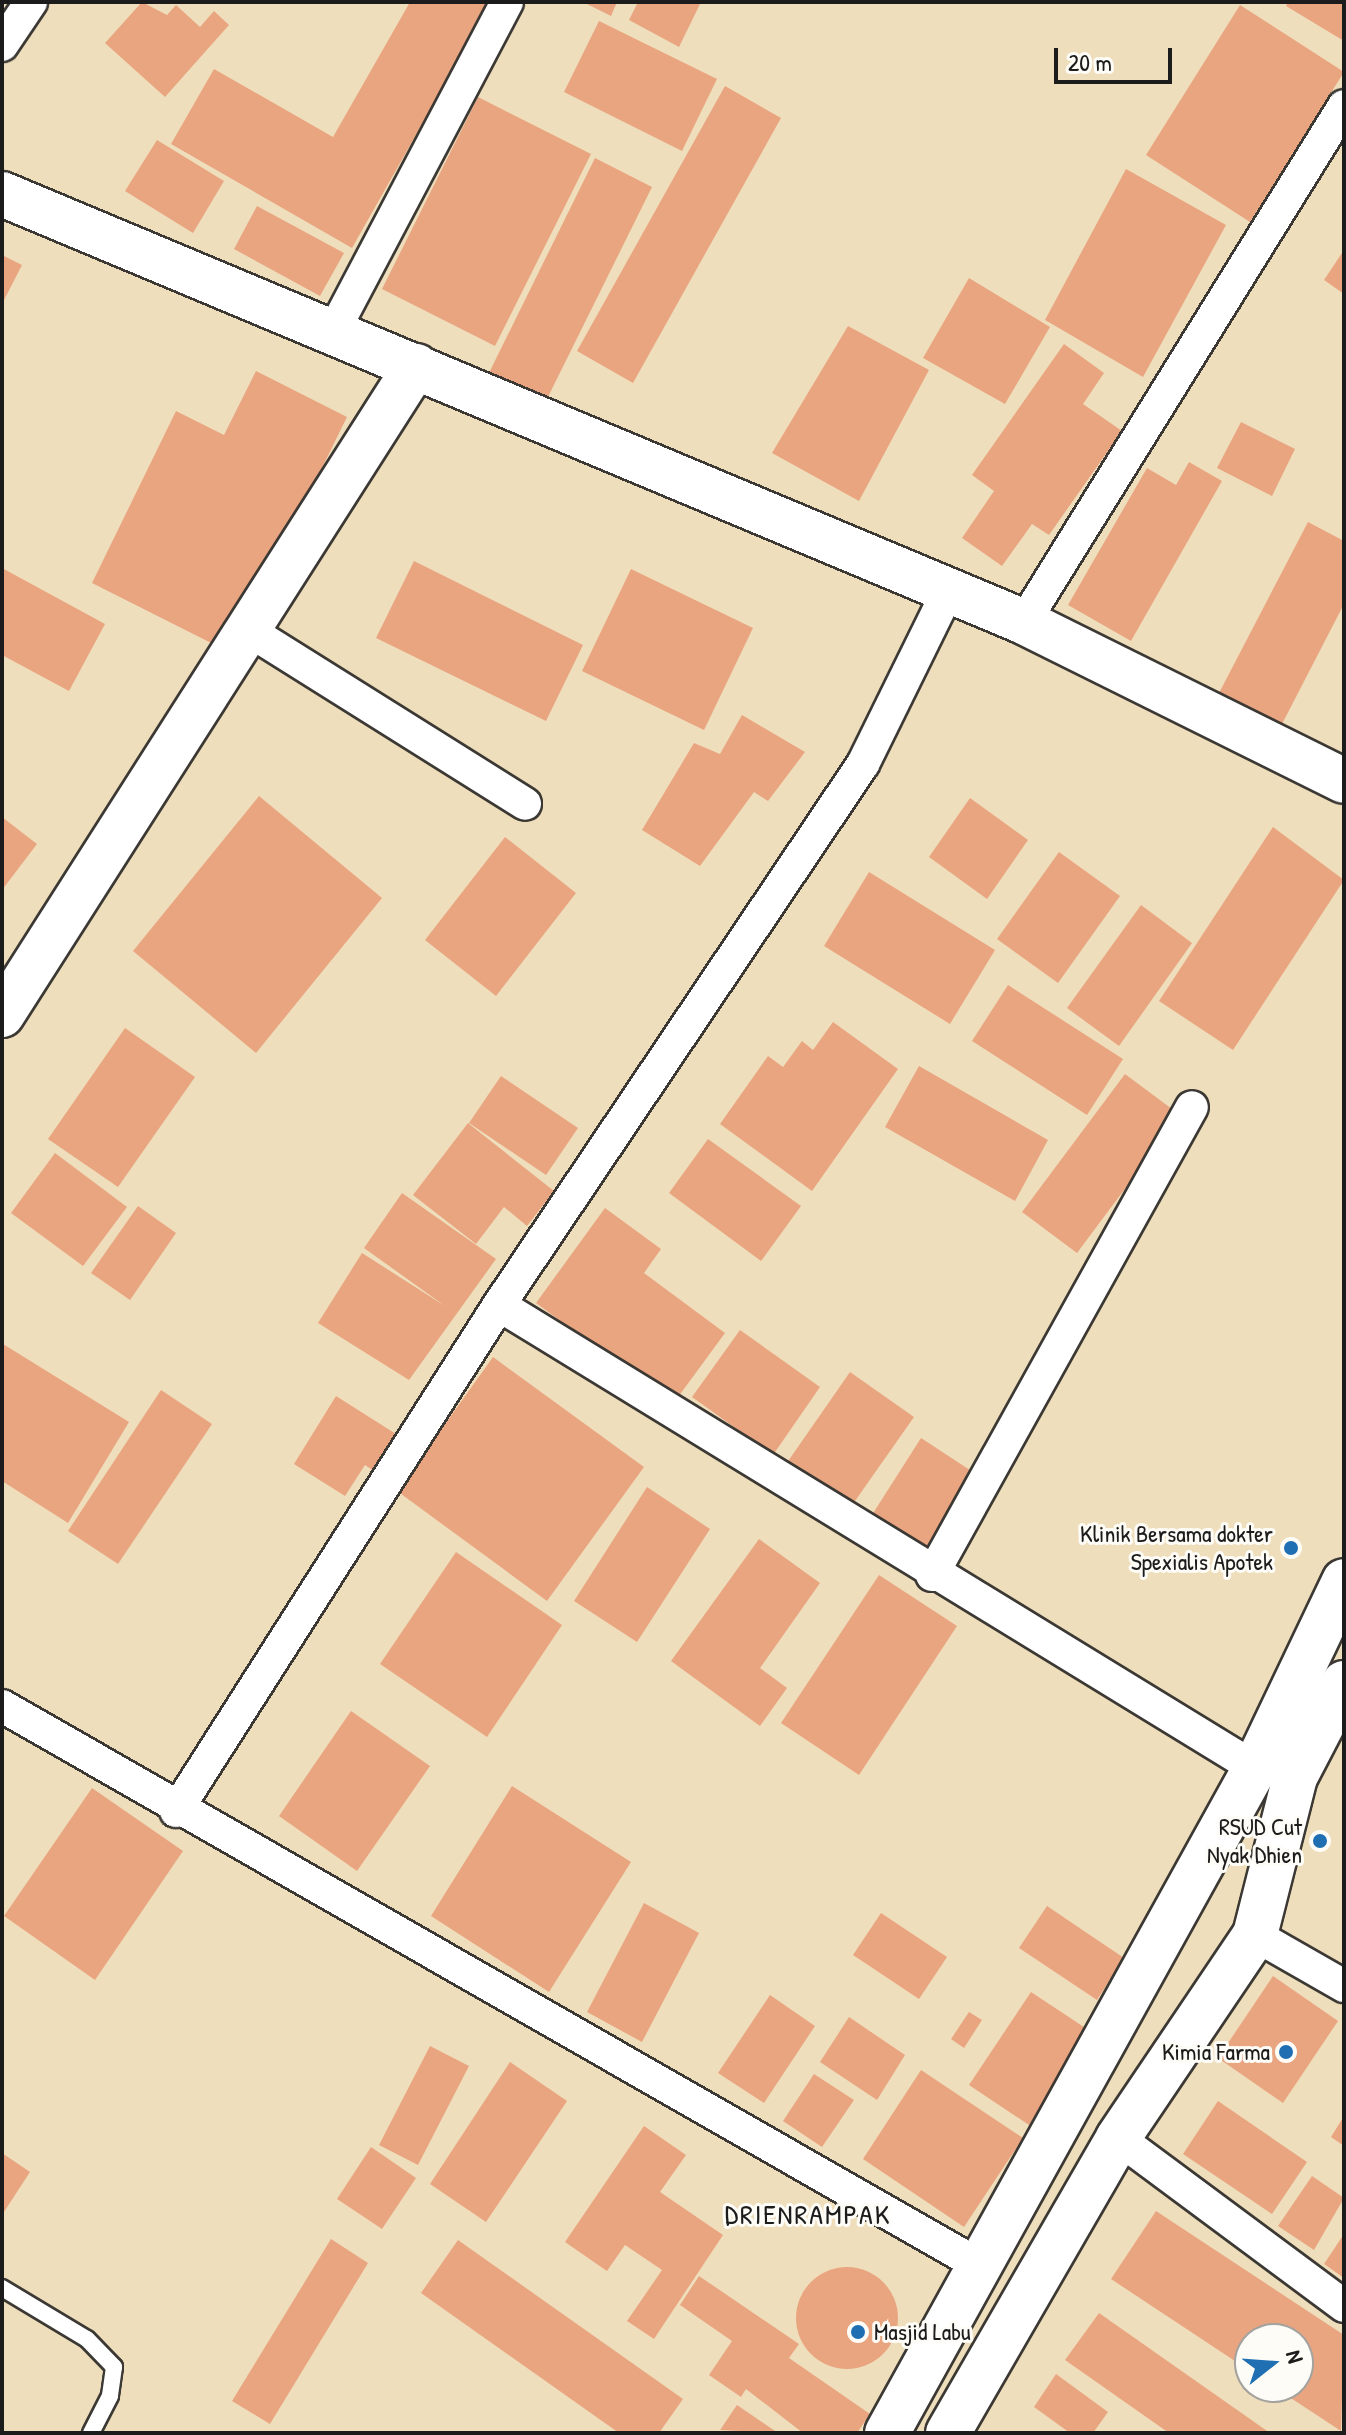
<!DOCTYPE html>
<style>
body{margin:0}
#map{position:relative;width:1346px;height:2435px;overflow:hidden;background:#efdebc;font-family:"Patrick Hand",sans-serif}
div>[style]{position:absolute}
.building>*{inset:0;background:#e9a580}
.round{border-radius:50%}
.roads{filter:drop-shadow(2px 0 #3c3934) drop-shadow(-2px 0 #3c3934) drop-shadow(0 2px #3c3934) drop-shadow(0 -2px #3c3934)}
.lane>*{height:16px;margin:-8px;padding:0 8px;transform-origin:8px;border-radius:8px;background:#fff}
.street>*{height:32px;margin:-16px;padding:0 16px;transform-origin:16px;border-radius:16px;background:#fff}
.secondary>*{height:44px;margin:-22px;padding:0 22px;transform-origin:22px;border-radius:22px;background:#fff}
.highway>*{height:44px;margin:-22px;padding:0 22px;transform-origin:22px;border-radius:22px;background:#fff}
.dots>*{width:22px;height:22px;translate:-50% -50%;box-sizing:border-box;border:4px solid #fdfcf7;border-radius:50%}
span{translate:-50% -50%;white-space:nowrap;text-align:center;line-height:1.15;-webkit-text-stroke:6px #fdfcf7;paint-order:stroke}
.poi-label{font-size:24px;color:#1c1c1c}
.right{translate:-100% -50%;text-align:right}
.left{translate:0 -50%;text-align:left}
.quarter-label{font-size:28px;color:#1c1c1c;letter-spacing:2px}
.frame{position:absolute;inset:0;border:4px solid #1c1c1c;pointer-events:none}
.north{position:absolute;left:1234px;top:2323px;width:80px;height:80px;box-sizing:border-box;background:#fdfcf7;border:2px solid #a3a29f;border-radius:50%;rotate:73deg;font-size:22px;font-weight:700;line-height:32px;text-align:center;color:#1c1c1c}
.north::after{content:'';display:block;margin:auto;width:28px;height:36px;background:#1f6fb2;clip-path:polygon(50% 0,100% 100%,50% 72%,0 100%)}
.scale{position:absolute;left:1054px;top:48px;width:118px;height:36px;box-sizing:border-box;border:4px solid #1c1c1c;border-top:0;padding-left:10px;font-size:24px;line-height:28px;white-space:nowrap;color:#1c1c1c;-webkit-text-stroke:6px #fdfcf7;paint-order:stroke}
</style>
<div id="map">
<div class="building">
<i style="clip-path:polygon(142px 2px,167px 15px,176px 5px,200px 27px,214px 11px,229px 25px,165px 97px,105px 43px)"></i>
<i style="clip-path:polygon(410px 2px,491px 2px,352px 248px,171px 144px,214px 69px,333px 137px)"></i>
<i style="clip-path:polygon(583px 2px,617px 2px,611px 16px)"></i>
<i style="clip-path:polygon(638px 2px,701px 2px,679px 47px,629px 20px)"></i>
<i style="clip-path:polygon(1288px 2px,1344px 2px,1344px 41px,1286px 6px)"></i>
<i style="clip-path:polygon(1240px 5px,1344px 72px,1250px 222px,1146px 155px)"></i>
<i style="clip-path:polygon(599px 21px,717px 79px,682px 151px,564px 92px)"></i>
<i style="clip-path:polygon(725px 86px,781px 118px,633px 383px,577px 351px)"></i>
<i style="clip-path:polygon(478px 97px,591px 154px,495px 346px,382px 289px)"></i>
<i style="clip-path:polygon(157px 140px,224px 181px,193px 233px,125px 191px)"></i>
<i style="clip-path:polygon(595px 158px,652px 187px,543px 407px,486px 379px)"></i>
<i style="clip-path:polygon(1126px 169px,1226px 225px,1143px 377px,1045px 320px)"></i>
<i style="clip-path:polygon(257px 206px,344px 253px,320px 296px,234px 249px)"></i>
<i style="clip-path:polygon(1344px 250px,1344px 294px,1324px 280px)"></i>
<i style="clip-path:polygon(2px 255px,22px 265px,2px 304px)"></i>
<i style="clip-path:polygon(969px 278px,1050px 327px,1005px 404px,923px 358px)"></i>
<i style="clip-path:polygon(848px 326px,929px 370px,859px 501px,772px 453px)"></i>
<i style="clip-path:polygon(1064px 344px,1104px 373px,1083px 404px,1122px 431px,1049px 535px,1032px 524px,1002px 566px,962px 538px,994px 491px,972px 475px)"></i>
<i style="clip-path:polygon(256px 371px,347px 417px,231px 653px,92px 583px,176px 411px,224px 435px)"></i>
<i style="clip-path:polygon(1241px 422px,1295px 449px,1272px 496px,1217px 468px)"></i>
<i style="clip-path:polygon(1189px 462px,1222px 481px,1131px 641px,1068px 605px,1147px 468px,1176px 485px)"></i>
<i style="clip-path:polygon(1308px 522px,1344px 541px,1344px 604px,1281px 726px,1219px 693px)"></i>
<i style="clip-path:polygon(414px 561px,583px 645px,546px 721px,376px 638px)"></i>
<i style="clip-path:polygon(2px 568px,105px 624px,69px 691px,2px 655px)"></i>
<i style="clip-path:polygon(631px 569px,753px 628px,704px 730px,582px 671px)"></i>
<i style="clip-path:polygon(742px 715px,805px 752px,768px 801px,754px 792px,700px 866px,642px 830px,694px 743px,720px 754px)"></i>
<i style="clip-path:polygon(259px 796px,382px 898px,256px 1053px,133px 951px)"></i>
<i style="clip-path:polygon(970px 798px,1028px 840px,987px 899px,929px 857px)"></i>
<i style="clip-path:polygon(2px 817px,37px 844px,2px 890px)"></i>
<i style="clip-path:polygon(1273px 827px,1344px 880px,1233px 1050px,1159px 1001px)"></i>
<i style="clip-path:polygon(505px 837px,576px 893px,496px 996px,425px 940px)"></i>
<i style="clip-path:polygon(1059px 852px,1120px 896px,1058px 983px,997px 939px)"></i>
<i style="clip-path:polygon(869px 872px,995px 950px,950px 1024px,824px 946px)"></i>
<i style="clip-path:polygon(1141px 905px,1192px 943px,1119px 1046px,1067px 1008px)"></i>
<i style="clip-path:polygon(1008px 985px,1123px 1059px,1087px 1115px,972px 1041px)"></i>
<i style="clip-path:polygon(833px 1022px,898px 1069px,812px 1191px,720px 1124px,768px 1056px,783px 1067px,802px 1041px,813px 1050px)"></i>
<i style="clip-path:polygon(125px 1028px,195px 1077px,118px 1187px,48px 1139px)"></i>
<i style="clip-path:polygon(919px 1066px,1048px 1140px,1015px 1201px,885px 1127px)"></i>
<i style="clip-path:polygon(1125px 1074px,1180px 1115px,1077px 1253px,1022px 1212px)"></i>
<i style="clip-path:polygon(501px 1076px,578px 1128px,546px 1175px,469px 1123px)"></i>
<i style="clip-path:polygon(468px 1123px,554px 1191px,527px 1226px,504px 1207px,476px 1244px,413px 1195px)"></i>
<i style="clip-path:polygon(708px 1139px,801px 1206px,761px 1261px,669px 1193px)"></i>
<i style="clip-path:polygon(55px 1153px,127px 1207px,83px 1266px,11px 1213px)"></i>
<i style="clip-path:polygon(402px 1193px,496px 1259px,409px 1380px,318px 1323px,362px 1253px,445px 1306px,364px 1248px)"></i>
<i style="clip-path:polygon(138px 1206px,176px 1233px,130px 1300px,91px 1273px)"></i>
<i style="clip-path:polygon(605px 1208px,661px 1249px,644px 1273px,725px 1333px,673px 1404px,536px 1303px)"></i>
<i style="clip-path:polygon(740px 1330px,820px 1387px,773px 1455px,692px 1397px)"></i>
<i style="clip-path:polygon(3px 1344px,129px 1422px,68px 1523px,2px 1481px)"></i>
<i style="clip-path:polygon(493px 1357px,644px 1467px,547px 1601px,397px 1491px)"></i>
<i style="clip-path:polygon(850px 1372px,914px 1417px,848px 1511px,784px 1467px)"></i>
<i style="clip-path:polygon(161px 1390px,212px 1424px,118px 1564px,68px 1531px)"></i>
<i style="clip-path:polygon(336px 1396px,396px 1434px,374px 1471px,365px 1465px,345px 1496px,294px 1464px)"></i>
<i style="clip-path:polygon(921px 1438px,979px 1476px,928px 1556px,870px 1518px)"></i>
<i style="clip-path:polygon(647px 1487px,710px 1529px,637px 1642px,574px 1601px)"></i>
<i style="clip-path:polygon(759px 1539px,820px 1583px,760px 1668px,787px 1688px,760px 1726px,671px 1661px)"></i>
<i style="clip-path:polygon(456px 1552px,562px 1625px,487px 1737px,380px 1664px)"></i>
<i style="clip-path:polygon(879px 1575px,957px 1626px,859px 1775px,781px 1723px)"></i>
<i style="clip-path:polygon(351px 1711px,430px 1766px,357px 1871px,279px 1816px)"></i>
<i style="clip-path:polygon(512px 1786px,631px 1862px,549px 1992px,431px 1916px)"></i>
<i style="clip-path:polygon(92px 1788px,183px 1851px,95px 1980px,4px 1916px)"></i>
<i style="clip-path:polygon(644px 1903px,699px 1933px,642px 2042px,587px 2012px)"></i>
<i style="clip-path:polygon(1047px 1906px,1124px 1958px,1097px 2000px,1019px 1948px)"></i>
<i style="clip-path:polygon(881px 1913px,947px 1957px,919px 1999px,853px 1955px)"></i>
<i style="clip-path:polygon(1273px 1976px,1338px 2021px,1283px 2103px,1218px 2058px)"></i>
<i style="clip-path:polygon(1031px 1992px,1093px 2033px,1032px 2127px,969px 2085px)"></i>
<i style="clip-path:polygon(770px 1995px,815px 2026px,764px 2103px,718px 2073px)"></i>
<i style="clip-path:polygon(969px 2012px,982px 2020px,964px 2048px,951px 2039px)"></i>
<i style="clip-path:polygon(849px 2017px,905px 2055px,877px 2100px,820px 2062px)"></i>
<i style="clip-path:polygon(430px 2046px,469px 2066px,418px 2165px,379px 2145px)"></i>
<i style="clip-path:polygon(510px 2062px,567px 2101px,486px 2222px,430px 2184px)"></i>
<i style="clip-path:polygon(921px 2070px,1023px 2138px,964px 2227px,863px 2159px)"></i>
<i style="clip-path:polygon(814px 2074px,854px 2100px,822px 2147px,783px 2121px)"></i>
<i style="clip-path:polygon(1218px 2101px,1307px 2162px,1272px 2214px,1183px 2154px)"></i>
<i style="clip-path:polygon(1344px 2116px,1344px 2146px,1331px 2137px)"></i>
<i style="clip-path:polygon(644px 2126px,686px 2155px,660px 2192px,723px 2235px,654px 2339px,627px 2321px,662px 2270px,625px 2245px,607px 2271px,565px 2242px)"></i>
<i style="clip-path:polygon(371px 2147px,416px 2178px,382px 2229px,337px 2199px)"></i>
<i style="clip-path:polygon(2px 2153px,30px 2172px,2px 2215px)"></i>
<i style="clip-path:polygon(1312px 2176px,1344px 2198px,1314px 2250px,1278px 2226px)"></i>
<i style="clip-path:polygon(1156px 2211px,1344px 2335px,1341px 2431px,1274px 2387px,1298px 2387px,1298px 2339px,1250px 2339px,1250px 2371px,1111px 2279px)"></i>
<i style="clip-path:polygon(1344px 2234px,1344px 2278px,1324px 2264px)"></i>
<i style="clip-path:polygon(331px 2239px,368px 2263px,270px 2424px,232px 2401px)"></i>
<i style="clip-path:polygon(458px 2240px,683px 2399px,659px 2433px,619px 2433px,421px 2293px)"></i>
<i class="round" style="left:796px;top:2267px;width:102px;height:102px"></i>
<i style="clip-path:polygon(699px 2276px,799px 2344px,789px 2358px,870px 2414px,857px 2433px,803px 2433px,746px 2389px,741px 2397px,709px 2375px,732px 2341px,680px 2305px)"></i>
<i style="clip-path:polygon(1099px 2313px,1270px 2433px,1169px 2433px,1065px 2360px)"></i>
<i style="clip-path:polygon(1056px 2374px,1108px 2412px,1093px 2433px,1070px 2433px,1034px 2407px)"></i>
<i style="clip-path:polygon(737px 2405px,778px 2433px,720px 2430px)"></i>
</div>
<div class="roads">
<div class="lane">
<i style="left:2px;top:2288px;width:99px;rotate:31deg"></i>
<i style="left:87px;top:2339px;width:39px;rotate:46deg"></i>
<i style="left:114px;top:2367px;width:29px;rotate:98deg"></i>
<i style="left:110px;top:2396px;width:42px;rotate:117.2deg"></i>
</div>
<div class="street">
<i style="left:2px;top:45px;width:52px;rotate:-56deg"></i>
<i style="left:332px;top:334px;width:375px;rotate:-62.2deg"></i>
<i style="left:1024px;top:622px;width:607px;rotate:-58.19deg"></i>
<i style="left:248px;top:630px;width:327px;rotate:32.1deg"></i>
<i style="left:499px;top:1305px;width:887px;rotate:31.48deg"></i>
<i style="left:932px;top:1575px;width:535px;rotate:-60.95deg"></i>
<i style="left:2px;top:1706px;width:1131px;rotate:29.78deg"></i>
<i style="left:176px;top:1811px;width:600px;rotate:-57.45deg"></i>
<i style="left:499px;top:1305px;width:652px;rotate:-56.07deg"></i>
<i style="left:863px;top:764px;width:188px;rotate:-63.8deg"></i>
<i style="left:1255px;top:1935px;width:103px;rotate:29.8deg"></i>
<i style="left:1118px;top:2138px;width:282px;rotate:36.6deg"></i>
</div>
<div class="secondary">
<i style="left:2px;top:1015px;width:770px;rotate:-57.47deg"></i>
</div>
<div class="highway">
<i style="left:2px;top:194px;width:1108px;rotate:22.72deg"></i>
<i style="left:1024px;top:622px;width:357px;rotate:26.4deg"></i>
<i style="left:887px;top:2433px;width:760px;rotate:-61.04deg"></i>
<i style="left:1255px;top:1768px;width:207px;rotate:-64.5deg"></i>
<i style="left:948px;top:2433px;width:340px;rotate:-60deg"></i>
<i style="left:1118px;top:2138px;width:245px;rotate:-56deg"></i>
<i style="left:1255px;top:1935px;width:163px;rotate:-75.8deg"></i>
<i style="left:1295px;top:1777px;width:106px;rotate:-62.5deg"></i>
</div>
</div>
<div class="dots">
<i style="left:1291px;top:1548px;background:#1f6fb2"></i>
<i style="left:1320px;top:1841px;background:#1f6fb2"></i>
<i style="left:1286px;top:2052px;background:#1f6fb2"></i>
<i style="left:858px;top:2332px;background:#1f6fb2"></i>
</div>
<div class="poi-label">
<span class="right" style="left:1273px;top:1548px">Klinik Bersama dokter<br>Spexialis Apotek</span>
<span class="right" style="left:1302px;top:1841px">RSUD Cut<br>Nyak Dhien</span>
<span class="right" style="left:1270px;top:2052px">Kimia Farma</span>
<span class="left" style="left:874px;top:2332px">Masjid Labu</span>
</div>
<div class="quarter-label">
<span style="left:808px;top:2214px">DRIENRAMPAK</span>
</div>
<div class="frame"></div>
<div class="north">N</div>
<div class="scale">20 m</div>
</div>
